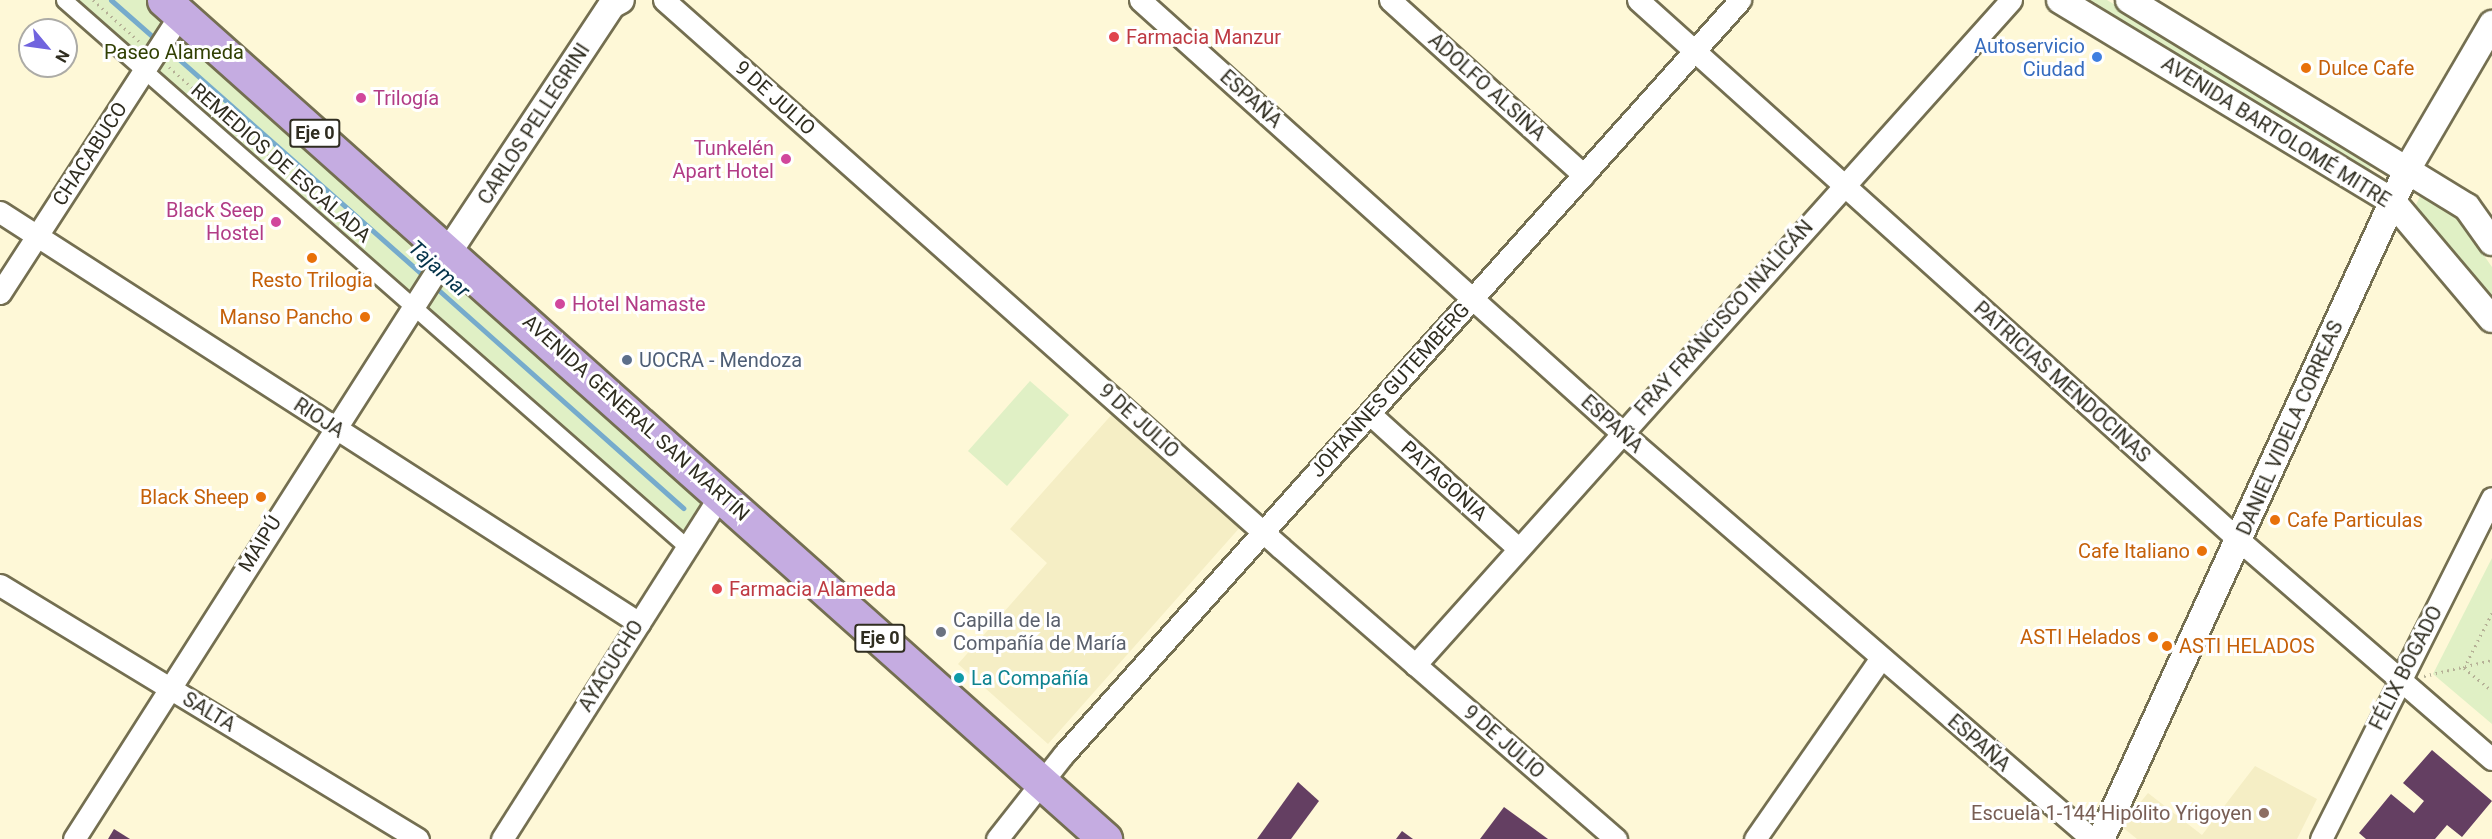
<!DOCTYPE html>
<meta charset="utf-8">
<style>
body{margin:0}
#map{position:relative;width:2492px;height:839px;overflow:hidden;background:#fef8d7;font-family:Roboto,sans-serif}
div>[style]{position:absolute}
.built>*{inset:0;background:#f5eec5}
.green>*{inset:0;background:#e0f0c5}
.stream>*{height:5px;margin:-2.5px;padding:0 2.5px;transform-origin:2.5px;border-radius:2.5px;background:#76abcc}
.building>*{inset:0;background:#643f62}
.path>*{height:3px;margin-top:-1.5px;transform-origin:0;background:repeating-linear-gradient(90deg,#b5b096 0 1.5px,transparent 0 6px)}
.roads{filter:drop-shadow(2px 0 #746f51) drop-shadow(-2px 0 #746f51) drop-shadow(0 2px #746f51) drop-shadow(0 -2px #746f51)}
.pedestrian>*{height:15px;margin:-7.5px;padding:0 7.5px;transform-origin:7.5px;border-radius:7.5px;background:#fff}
.minor>*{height:21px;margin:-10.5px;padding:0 10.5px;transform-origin:10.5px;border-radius:10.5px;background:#fff}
.tertiary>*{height:26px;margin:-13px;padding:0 13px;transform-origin:13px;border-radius:13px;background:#fff}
.primary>*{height:33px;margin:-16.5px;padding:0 16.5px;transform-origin:16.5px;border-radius:16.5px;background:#c5ace1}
.dots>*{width:16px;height:16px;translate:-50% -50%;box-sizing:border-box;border:3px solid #fff;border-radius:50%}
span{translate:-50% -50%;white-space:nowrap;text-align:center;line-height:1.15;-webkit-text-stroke:6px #fff;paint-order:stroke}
.shield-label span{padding:2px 4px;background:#fff;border:2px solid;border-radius:4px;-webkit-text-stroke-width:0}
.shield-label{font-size:18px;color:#2f2d20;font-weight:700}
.health-label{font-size:20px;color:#be3a42}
.left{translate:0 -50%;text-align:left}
.shop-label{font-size:20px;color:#366cbe}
.right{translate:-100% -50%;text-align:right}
.park-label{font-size:20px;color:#314003}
.food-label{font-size:20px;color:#c56008}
.street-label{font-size:20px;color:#2f2d20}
.hotel-label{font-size:20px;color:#b23c85}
.service-label{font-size:20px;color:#4e5e75}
.worship-label{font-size:20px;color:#5b616d}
.culture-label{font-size:20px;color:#0d838f}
.education-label{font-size:20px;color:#785e54}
.water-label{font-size:21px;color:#033249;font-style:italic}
.north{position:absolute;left:18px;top:18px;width:60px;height:60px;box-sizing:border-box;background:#fff;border:2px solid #acaba6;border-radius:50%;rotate:119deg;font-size:16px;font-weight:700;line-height:24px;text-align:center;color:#2f2d20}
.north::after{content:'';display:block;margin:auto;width:21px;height:27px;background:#7164de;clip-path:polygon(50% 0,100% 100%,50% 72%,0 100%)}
</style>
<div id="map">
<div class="built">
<i style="clip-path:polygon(1114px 412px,1242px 525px,1048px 744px,958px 664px,1047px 563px,1010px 529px)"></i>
<i style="clip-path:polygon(2255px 766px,2317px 799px,2297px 839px,2137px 839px,2121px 826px,2148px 793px,2202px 835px)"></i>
</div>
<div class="green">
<i style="clip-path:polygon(64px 0,164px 0,721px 494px,687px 547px)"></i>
<i style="clip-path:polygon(2076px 0,2107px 0,2373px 162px,2367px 174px)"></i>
<i style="clip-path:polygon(2420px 196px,2459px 220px,2492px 267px,2492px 296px,2415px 207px)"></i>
<i style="clip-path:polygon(1030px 381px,1069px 415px,1007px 486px,968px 451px)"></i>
<i style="clip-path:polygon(2492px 558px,2492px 724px,2433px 674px)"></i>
</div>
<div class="stream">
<i style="left:111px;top:0;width:55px;rotate:41.3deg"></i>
<i style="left:173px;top:54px;width:339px;rotate:41.5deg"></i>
<i style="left:434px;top:286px;width:334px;rotate:41.7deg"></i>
</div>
<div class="building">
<i style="clip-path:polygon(2432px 750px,2492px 801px,2462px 837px,2447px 825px,2435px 839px,2366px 839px,2359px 833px,2391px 794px,2414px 813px,2424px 801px,2403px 783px)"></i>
<i style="clip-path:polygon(1298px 782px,1319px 801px,1291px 839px,1257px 839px)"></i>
<i style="clip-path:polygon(1504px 807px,1548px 839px,1480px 839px)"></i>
<i style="clip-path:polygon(114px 829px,130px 839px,108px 839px)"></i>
<i style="clip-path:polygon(1402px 831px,1413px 839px,1396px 839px)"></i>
</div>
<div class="path">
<i style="left:93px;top:0;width:64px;rotate:41.9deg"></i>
<i style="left:169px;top:67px;width:140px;rotate:41.5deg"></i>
<i style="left:2492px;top:613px;width:62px;rotate:117deg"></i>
<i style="left:2464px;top:668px;width:36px;rotate:39deg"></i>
<i style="left:2424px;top:676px;width:70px;rotate:-13.2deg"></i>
</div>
<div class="roads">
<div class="pedestrian">
<i style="left:64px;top:0;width:829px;rotate:41.28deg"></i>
</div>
<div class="minor">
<i style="left:664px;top:0;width:825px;rotate:41.61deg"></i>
<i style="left:1281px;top:548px;width:444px;rotate:41deg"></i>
<i style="left:1140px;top:0;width:647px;rotate:41.93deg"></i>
<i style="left:1621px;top:432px;width:622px;rotate:40.83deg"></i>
<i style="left:1390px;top:0;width:261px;rotate:42.1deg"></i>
<i style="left:1638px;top:0;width:809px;rotate:41.95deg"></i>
<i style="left:2240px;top:541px;width:333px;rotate:40.9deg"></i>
<i style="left:0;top:212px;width:760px;rotate:32.75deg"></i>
<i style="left:0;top:293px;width:331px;rotate:-57.1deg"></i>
<i style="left:1370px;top:414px;width:200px;rotate:42.2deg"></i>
<i style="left:0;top:585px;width:489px;rotate:31.3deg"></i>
<i style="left:1415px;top:665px;width:893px;rotate:-48.13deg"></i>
<i style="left:74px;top:839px;width:697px;rotate:-57.47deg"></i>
<i style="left:502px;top:839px;width:409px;rotate:-57.6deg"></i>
<i style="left:997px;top:839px;width:108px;rotate:-51.8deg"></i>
<i style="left:1064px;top:754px;width:1013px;rotate:-48.12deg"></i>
<i style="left:1755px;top:839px;width:221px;rotate:-55.2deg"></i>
<i style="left:2321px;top:839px;width:381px;rotate:-63.4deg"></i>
</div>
<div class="tertiary">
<i style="left:2060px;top:0;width:389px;rotate:31.2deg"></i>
<i style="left:2393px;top:202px;width:153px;rotate:49.8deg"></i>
<i style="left:2129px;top:0;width:396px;rotate:31.5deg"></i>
<i style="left:2467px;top:207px;width:43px;rotate:54.5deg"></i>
<i style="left:449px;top:251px;width:295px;rotate:-56.5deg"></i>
<i style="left:612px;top:5px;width:10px;rotate:-29deg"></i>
<i style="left:2101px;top:839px;width:738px;rotate:-65.41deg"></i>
<i style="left:2408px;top:168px;width:167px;rotate:-59.7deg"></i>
</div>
<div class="primary">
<i style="left:164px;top:0;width:1261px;rotate:41.72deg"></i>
</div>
</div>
<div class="dots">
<i style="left:1114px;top:37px;background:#e0444e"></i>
<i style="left:2097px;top:57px;background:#3f7fe0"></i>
<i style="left:2306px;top:68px;background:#e8710a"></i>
<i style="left:361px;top:98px;background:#d1479c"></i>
<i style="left:786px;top:159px;background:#d1479c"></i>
<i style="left:276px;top:222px;background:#d1479c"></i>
<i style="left:312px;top:258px;background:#e8710a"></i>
<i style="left:560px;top:304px;background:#d1479c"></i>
<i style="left:365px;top:317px;background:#e8710a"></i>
<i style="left:627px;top:360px;background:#5c6f8a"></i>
<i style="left:261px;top:497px;background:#e8710a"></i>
<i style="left:2275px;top:520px;background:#e8710a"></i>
<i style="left:2202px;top:551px;background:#e8710a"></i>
<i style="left:717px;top:589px;background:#e0444e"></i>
<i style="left:941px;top:632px;background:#6b7280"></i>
<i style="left:2153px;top:637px;background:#e8710a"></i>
<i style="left:2167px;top:646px;background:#e8710a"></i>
<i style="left:959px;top:678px;background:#0f9aa8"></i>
<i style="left:2264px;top:813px;background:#8d6e63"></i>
</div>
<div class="shield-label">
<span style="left:315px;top:133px">Eje 0</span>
<span style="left:880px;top:638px">Eje 0</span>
</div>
<div class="health-label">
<span class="left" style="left:1126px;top:37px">Farmacia Manzur</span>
<span class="left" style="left:729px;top:589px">Farmacia Alameda</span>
</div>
<div class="shop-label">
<span class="right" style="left:2085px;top:58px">Autoservicio<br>Ciudad</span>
</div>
<div class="park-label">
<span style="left:174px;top:52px">Paseo Alameda</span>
</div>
<div class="food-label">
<span class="left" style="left:2318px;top:68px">Dulce Cafe</span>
<span style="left:312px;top:280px">Resto Trilogia</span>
<span class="right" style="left:353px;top:317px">Manso Pancho</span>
<span class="right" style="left:249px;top:497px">Black Sheep</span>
<span class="left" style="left:2287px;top:520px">Cafe Particulas</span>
<span class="right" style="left:2190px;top:551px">Cafe Italiano</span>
<span class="right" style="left:2141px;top:637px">ASTI Helados</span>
<span class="left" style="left:2179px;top:646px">ASTI HELADOS</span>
</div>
<div class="street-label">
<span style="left:1487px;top:87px;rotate:42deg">ADOLFO ALSINA</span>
<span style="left:775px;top:98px;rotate:42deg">9 DE JULIO</span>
<span style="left:1251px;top:99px;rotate:42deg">ESPAÑA</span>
<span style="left:534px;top:124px;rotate:-57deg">CARLOS PELLEGRINI</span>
<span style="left:2276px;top:132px;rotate:32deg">AVENIDA BARTOLOMÉ MITRE</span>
<span style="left:90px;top:154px;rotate:-57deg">CHACABUCO</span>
<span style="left:281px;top:163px;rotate:41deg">REMEDIOS DE ESCALADA</span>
<span style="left:1724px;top:318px;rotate:-48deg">FRAY FRANCISCO INALICÁN</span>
<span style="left:2062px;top:382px;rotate:42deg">PATRICIAS MENDOCINAS</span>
<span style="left:1390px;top:390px;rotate:-48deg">JOHANNES GUTEMBERG</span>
<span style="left:319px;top:418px;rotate:33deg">RIOJA</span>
<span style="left:636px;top:418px;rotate:42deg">AVENIDA GENERAL SAN MARTÍN</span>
<span style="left:1139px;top:421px;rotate:42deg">9 DE JULIO</span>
<span style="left:1612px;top:424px;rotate:42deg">ESPAÑA</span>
<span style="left:2290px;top:428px;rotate:-66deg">DANIEL VIDELA CORREAS</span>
<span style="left:1444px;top:481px;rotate:42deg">PATAGONIA</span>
<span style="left:260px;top:544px;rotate:-58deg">MAIPÚ</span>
<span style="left:611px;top:666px;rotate:-58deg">AYACUCHO</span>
<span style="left:2406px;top:668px;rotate:-63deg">FÉLIX BOGADO</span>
<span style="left:209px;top:712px;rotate:31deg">SALTA</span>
<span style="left:1504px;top:742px;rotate:41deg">9 DE JULIO</span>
<span style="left:1979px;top:743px;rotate:41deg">ESPAÑA</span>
</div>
<div class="hotel-label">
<span class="left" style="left:373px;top:98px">Trilogía</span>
<span class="right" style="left:774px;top:160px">Tunkelén<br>Apart Hotel</span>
<span class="right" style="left:264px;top:222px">Black Seep<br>Hostel</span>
<span class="left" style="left:572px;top:304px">Hotel Namaste</span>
</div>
<div class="service-label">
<span class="left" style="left:639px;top:360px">UOCRA - Mendoza</span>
</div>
<div class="worship-label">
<span class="left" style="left:953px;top:632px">Capilla de la<br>Compañía de María</span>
</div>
<div class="culture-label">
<span class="left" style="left:971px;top:678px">La Compañía</span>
</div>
<div class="education-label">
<span class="right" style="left:2252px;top:813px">Escuela 1-144 Hipólito Yrigoyen</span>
</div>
<div class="water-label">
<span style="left:439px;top:269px;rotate:42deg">Tajamar</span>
</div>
<div class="north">N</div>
</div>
